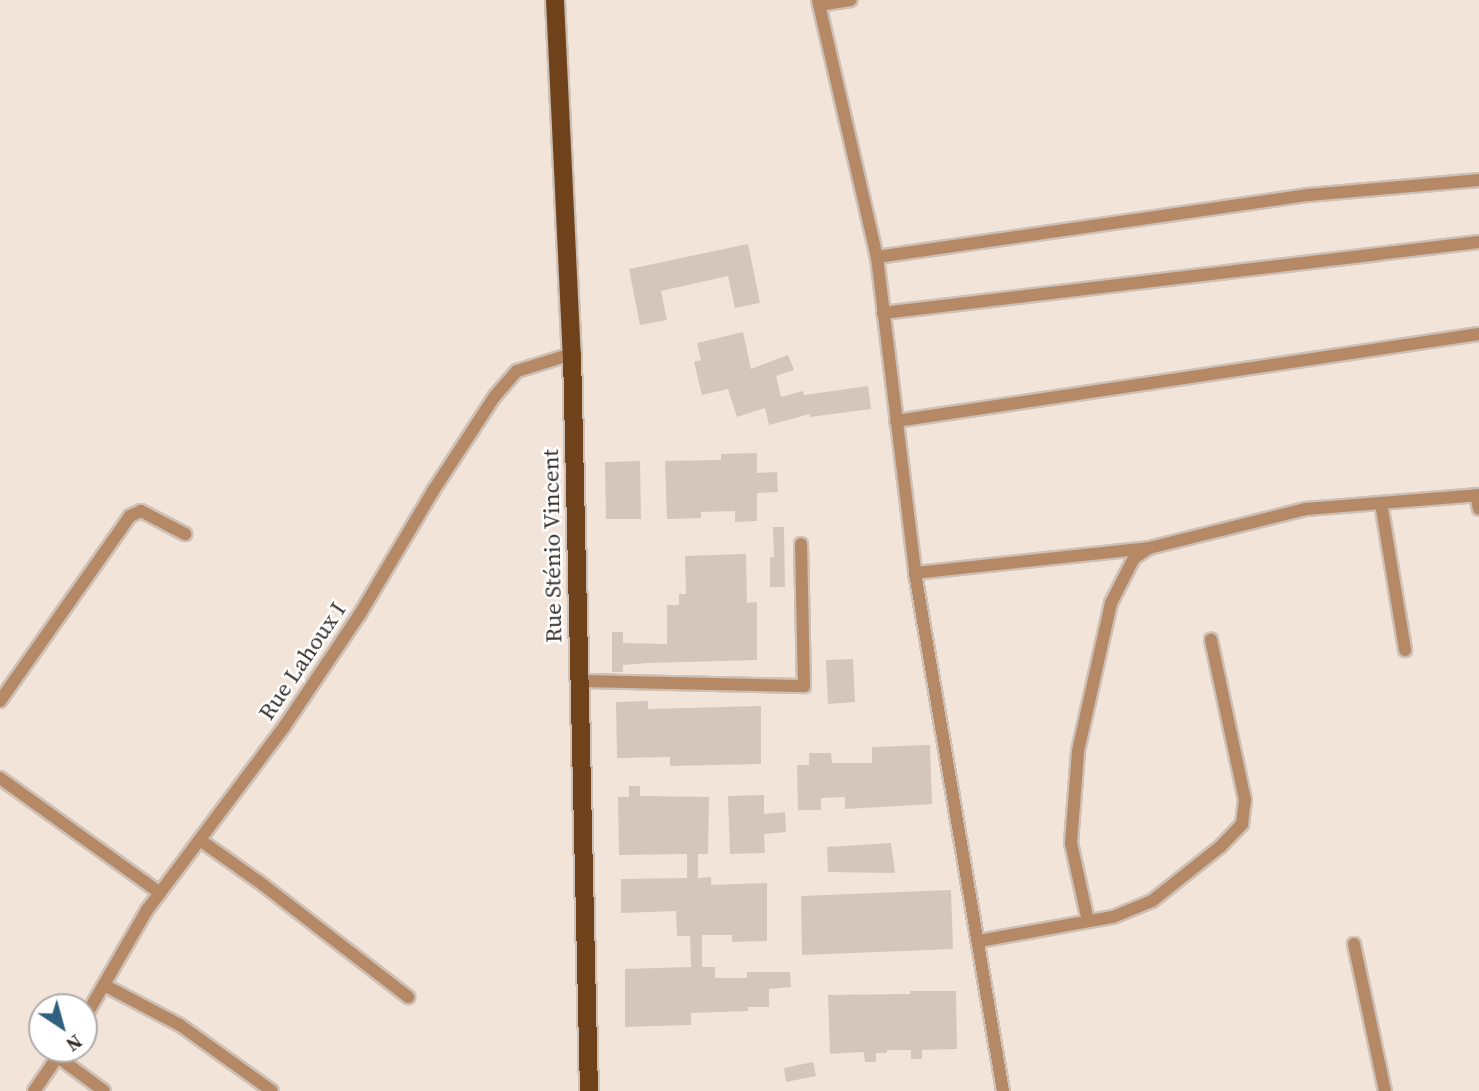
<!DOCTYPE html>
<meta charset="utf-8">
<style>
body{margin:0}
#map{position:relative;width:1479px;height:1091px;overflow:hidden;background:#f3e4d9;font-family:"Source Serif 4",serif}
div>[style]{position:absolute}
.building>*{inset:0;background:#d5c6bc}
.roads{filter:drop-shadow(2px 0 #cdc0b6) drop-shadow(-2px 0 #cdc0b6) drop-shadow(0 2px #cdc0b6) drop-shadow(0 -2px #cdc0b6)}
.minor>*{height:12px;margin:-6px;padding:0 6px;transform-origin:6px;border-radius:6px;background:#b58866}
.primary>*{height:18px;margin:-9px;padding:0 9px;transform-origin:9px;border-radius:9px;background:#70421b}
span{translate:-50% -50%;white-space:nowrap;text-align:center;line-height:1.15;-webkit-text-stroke:5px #fff;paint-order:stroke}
.street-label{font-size:23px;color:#36302c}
.north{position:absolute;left:28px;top:993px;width:70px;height:70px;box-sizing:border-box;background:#fff;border:2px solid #afacab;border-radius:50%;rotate:144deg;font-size:19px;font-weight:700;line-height:28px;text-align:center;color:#36302c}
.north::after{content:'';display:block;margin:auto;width:24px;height:32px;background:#30607f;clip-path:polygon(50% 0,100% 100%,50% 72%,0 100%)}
</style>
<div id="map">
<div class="building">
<i style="clip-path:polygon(748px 244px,760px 303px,735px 308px,728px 276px,661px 291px,667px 320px,640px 325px,629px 269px)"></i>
<i style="clip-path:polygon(743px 332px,751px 369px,788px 355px,794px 370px,776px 376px,781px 397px,803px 391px,804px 395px,868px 386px,871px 409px,810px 417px,810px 414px,769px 425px,765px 408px,737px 417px,728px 389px,702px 395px,694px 362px,701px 360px,697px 343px)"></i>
<i style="clip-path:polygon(757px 453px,757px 473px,777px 472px,778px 492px,757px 493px,757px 521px,735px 522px,735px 511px,701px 512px,701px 518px,667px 519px,665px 461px,721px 460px,721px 454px)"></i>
<i style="clip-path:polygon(640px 461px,641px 519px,606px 519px,605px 462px)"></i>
<i style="clip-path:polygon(773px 527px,784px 527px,785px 587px,770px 587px,770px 557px,774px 557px)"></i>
<i style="clip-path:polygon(746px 554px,747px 603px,757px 602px,757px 660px,647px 663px,623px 665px,623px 672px,612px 672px,612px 632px,623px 632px,623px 643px,667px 644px,667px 605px,679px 605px,679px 594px,686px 594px,685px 556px)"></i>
<i style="clip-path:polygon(853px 659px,855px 702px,828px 704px,826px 660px)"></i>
<i style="clip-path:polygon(648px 701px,648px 709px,761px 706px,761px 764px,670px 766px,670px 757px,617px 758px,616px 702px)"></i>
<i style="clip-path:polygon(930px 745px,932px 804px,845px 809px,845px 797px,821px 798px,821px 810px,798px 810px,797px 765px,809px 765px,809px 753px,831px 753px,832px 763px,872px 763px,872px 747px)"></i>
<i style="clip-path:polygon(629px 786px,640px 786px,640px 796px,709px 797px,708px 854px,698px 854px,698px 878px,711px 877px,711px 885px,767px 883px,767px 941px,732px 942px,732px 935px,702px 935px,702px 967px,715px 967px,715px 978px,747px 978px,747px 972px,790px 972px,791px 987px,769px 989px,769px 1007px,748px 1007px,748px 1011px,691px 1013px,691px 1025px,625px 1027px,625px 969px,691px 967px,690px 936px,677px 936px,676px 911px,621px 913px,621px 879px,687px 878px,687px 854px,619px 855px,618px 797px,629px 797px)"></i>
<i style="clip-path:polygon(764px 795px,764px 814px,785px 812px,786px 832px,764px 834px,765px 853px,730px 854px,728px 796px)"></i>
<i style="clip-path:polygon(891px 843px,895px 873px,828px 872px,827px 847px)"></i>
<i style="clip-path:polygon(951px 890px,953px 949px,802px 955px,801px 896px)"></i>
<i style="clip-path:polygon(910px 991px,956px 991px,957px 1049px,922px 1050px,922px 1059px,911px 1059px,911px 1050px,887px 1050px,887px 1053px,876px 1053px,876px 1062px,865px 1062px,864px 1052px,830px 1054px,828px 995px,910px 994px)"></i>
<i style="clip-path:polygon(813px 1062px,816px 1076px,786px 1082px,784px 1068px)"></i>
</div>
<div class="roads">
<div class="minor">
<i style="left:818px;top:0;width:264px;rotate:77.1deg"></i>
<i style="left:877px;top:257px;width:318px;rotate:83.1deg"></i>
<i style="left:915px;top:573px;width:525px;rotate:80.36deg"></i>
<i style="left:819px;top:5px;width:32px;rotate:-9deg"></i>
<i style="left:877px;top:257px;width:436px;rotate:-8.2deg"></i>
<i style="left:1309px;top:195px;width:171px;rotate:-5deg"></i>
<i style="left:883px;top:313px;width:600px;rotate:-6.79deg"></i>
<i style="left:896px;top:421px;width:589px;rotate:-8.49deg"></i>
<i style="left:1476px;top:495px;width:14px;rotate:78deg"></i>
<i style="left:1381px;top:503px;width:149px;rotate:80.7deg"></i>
<i style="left:915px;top:573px;width:235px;rotate:-6.1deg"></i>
<i style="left:579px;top:681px;width:225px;rotate:1.3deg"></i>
<i style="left:804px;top:686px;width:142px;rotate:-91.2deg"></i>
<i style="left:0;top:701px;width:226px;rotate:-54.9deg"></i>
<i style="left:130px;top:516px;width:12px;rotate:-24deg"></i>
<i style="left:141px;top:511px;width:50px;rotate:27.6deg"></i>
<i style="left:0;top:778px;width:197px;rotate:35.7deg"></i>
<i style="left:200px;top:840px;width:71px;rotate:35.3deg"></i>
<i style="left:258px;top:881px;width:190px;rotate:37.7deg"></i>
<i style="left:1088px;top:921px;width:80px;rotate:-102.3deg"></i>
<i style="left:1071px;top:843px;width:92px;rotate:-85.6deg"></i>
<i style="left:1078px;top:751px;width:152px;rotate:-77.4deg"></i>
<i style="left:1111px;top:603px;width:51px;rotate:-62.9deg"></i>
<i style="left:1134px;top:558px;width:18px;rotate:-34deg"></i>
<i style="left:1149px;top:548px;width:162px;rotate:-14deg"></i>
<i style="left:1306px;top:509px;width:174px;rotate:-4.6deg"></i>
<i style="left:979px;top:941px;width:136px;rotate:-10.2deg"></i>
<i style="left:1113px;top:917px;width:42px;rotate:-22.3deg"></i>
<i style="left:1152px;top:901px;width:87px;rotate:-38.5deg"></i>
<i style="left:1220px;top:847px;width:32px;rotate:-46deg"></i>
<i style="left:1242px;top:824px;width:24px;rotate:-83deg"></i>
<i style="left:1245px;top:800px;width:164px;rotate:-102deg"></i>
<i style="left:1354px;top:944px;width:150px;rotate:78.1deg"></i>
<i style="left:104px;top:985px;width:86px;rotate:27.8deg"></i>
<i style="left:180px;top:1025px;width:113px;rotate:35.7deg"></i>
<i style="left:84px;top:1019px;width:126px;rotate:-60deg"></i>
<i style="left:147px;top:910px;width:229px;rotate:-53.2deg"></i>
<i style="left:284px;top:727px;width:136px;rotate:-56.1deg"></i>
<i style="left:360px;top:614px;width:143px;rotate:-59.3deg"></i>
<i style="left:433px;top:491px;width:113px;rotate:-56.9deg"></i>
<i style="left:495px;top:396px;width:33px;rotate:-49deg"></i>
<i style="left:517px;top:371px;width:58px;rotate:-17.2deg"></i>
<i style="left:58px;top:1057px;width:57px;rotate:36.5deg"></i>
<i style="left:34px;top:1091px;width:51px;rotate:-55.4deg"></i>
</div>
<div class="primary">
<i style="left:555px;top:0;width:354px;rotate:87.3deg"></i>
<i style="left:572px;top:354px;width:737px;rotate:88.68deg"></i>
</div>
</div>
<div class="street-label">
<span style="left:552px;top:546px;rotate:-91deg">Rue Sténio Vincent</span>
<span style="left:302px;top:661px;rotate:-56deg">Rue Lahoux I</span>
</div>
<div class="north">N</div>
</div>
